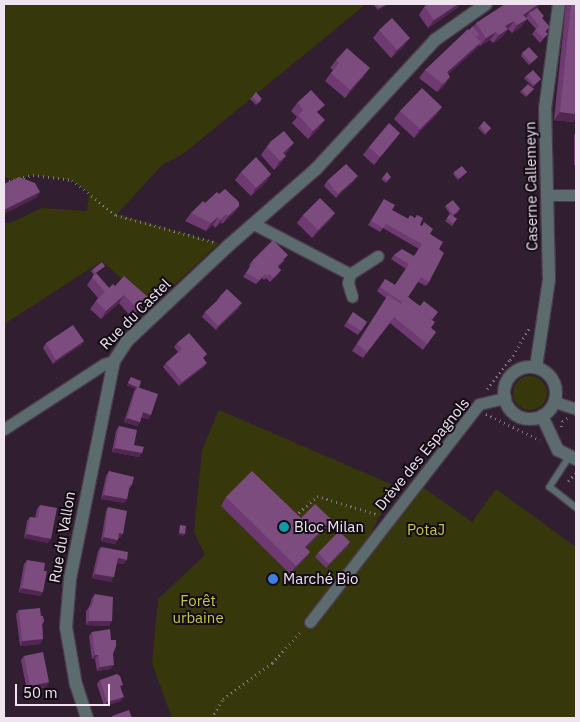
<!DOCTYPE html>
<meta charset="utf-8">
<style>
body{margin:0}
#map{position:relative;width:580px;height:722px;overflow:hidden;background:#311f31;font-family:"IBM Plex Sans",sans-serif}
div>[style]{position:absolute}
.green>*{inset:0;background:#36370b}
.round{border-radius:50%}
.path>*{height:2.5px;margin-top:-1.25px;transform-origin:0;background:repeating-linear-gradient(90deg,#847484 0 1px,transparent 0 5px)}
.roads{filter:drop-shadow(1px 0 #4c3b4c) drop-shadow(-1px 0 #4c3b4c) drop-shadow(0 1px #4c3b4c) drop-shadow(0 -1px #4c3b4c)}
.service>*{height:5.5px;margin:-2.75px;padding:0 2.75px;transform-origin:2.75px;border-radius:2.75px;background:#5c6b6e}
.minor>*{height:11px;margin:-5.5px;padding:0 5.5px;transform-origin:5.5px;border-radius:5.5px;background:#5c6b6e}
.tertiary>*{height:12px;margin:-6px;padding:0 6px;transform-origin:6px;border-radius:6px;background:#5c6b6e}
.tertiary>.ring{margin:-6px;padding:0;box-sizing:content-box;background:none;border:12px solid #5c6b6e;border-radius:50%}
.wall>*{inset:0;background:#6e3a71}
.shaded-wall>*{inset:0;background:#502751}
.building>*{inset:0;background:#7c4c7e}
.dots>*{width:14px;height:14px;translate:-50% -50%;box-sizing:border-box;border:2px solid #140c14;border-radius:50%}
span{translate:-50% -50%;white-space:nowrap;text-align:center;line-height:1.15;-webkit-text-stroke:4px #140c14;paint-order:stroke}
.street-label{font-size:15px;color:#f0e4f0}
.poi-label{font-size:15px;color:#f0e4f0}
.left{translate:0 -50%;text-align:left}
.park-label{font-size:15px;color:#c4c74d}
.frame{position:absolute;inset:0;border:5px solid #f0e4f0;pointer-events:none}
.scale{position:absolute;left:15px;top:684px;width:95px;height:22px;box-sizing:border-box;border:2px solid #f0e4f0;border-top:0;padding-left:6px;font-size:15px;line-height:18px;white-space:nowrap;color:#f0e4f0;-webkit-text-stroke:4px #140c14;paint-order:stroke}
</style>
<div id="map">
<div class="green">
<i style="clip-path:polygon(4px 4px,366px 4px,183px 154px,163px 164px,117px 214px,219px 243px,152px 306px,102px 261px,4px 324px,4px 223px,10px 223px,42px 208px,87px 211px,89px 193px,71px 180px,33px 175px,12px 180px,4px 176px)"></i>
<i class="round" style="left:513px;top:376px;width:34px;height:34px"></i>
<i style="clip-path:polygon(219px 410px,395px 486px,337px 599px,421px 486px,472px 522px,496px 489px,576px 547px,576px 718px,172px 718px,152px 663px,158px 599px,205px 555px,194px 532px,202px 450px)"></i>
</div>
<div class="path">
<i style="left:4px;top:182px;width:30px;rotate:-14deg"></i>
<i style="left:33px;top:175px;width:39px;rotate:7deg"></i>
<i style="left:72px;top:180px;width:56px;rotate:38.5deg"></i>
<i style="left:116px;top:215px;width:102px;rotate:15.4deg"></i>
<i style="left:487px;top:389px;width:37px;rotate:-52deg"></i>
<i style="left:510px;top:360px;width:37px;rotate:-59deg"></i>
<i style="left:486px;top:414px;width:60px;rotate:25.7deg"></i>
<i style="left:561px;top:427px;width:6px;rotate:-81deg"></i>
<i style="left:562px;top:421px;width:6px;rotate:-31deg"></i>
<i style="left:568px;top:481px;width:11px;rotate:-45deg"></i>
<i style="left:295px;top:516px;width:30px;rotate:-42deg"></i>
<i style="left:317px;top:496px;width:65px;rotate:17deg"></i>
<i style="left:211px;top:718px;width:22px;rotate:-58deg"></i>
<i style="left:223px;top:699px;width:61px;rotate:-36.3deg"></i>
<i style="left:272px;top:663px;width:45px;rotate:-47.7deg"></i>
</div>
<div class="roads">
<div class="service">
<i style="left:569px;top:458px;width:35px;rotate:123deg"></i>
<i style="left:550px;top:487px;width:33px;rotate:38deg"></i>
</div>
<div class="minor">
<i style="left:548px;top:195px;width:28px"></i>
<i style="left:254px;top:224px;width:108px;rotate:27.5deg"></i>
<i style="left:350px;top:274px;width:33px;rotate:-33deg"></i>
<i style="left:350px;top:274px;width:9px;rotate:103deg"></i>
<i style="left:348px;top:283px;width:14px;rotate:73deg"></i>
<i style="left:555px;top:402px;width:22px;rotate:18deg"></i>
<i style="left:4px;top:429px;width:119px;rotate:-33deg"></i>
<i style="left:104px;top:364px;width:10px;rotate:-17deg"></i>
<i style="left:310px;top:622px;width:276px;rotate:-52.2deg"></i>
<i style="left:479px;top:404px;width:27px;rotate:-13deg"></i>
</div>
<div class="tertiary">
<i style="left:536px;top:367px;width:88px;rotate:-81.5deg"></i>
<i style="left:549px;top:280px;width:171px;rotate:-91.3deg"></i>
<i style="left:545px;top:109px;width:106px;rotate:-82.4deg"></i>
<i class="ring" style="left:504px;top:367px;width:40px;height:40px"></i>
<i style="left:542px;top:416px;width:38px;rotate:65deg"></i>
<i style="left:558px;top:450px;width:20px;rotate:27deg"></i>
<i style="left:87px;top:718px;width:35px;rotate:-108deg"></i>
<i style="left:76px;top:685px;width:59px;rotate:-99.8deg"></i>
<i style="left:66px;top:627px;width:48px;rotate:-85.2deg"></i>
<i style="left:70px;top:579px;width:222px;rotate:-78.6deg"></i>
<i style="left:114px;top:361px;width:24px;rotate:-57deg"></i>
<i style="left:127px;top:341px;width:139px;rotate:-43.2deg"></i>
<i style="left:228px;top:246px;width:117px;rotate:-41.2deg"></i>
<i style="left:316px;top:169px;width:176px;rotate:-47.3deg"></i>
<i style="left:435px;top:40px;width:62px;rotate:-35.2deg"></i>
</div>
</div>
<div class="wall">
<i style="clip-path:polygon(373px 4px,389px 4px,378px 10px)"></i>
<i style="clip-path:polygon(426px 4px,460px 4px,457px 8px,428px 28px,419px 15px)"></i>
<i style="clip-path:polygon(566px 4px,576px 4px,576px 117px,573px 122px,554px 120px)"></i>
<i style="clip-path:polygon(537px 8px,543px 19px,547px 31px,545px 32px,548px 34px,540px 43px,532px 34px,536px 29px,526px 18px,527px 16px,525px 17px,527px 19px,521px 27px,512px 33px,508px 29px,502px 37px,493px 43px,490px 40px,480px 46px,479px 45px,475px 50px,448px 74px,445px 85px,437px 92px,419px 78px,425px 70px,473px 27px,476px 23px)"></i>
<i style="clip-path:polygon(379px 30px,404px 46px,391px 58px,373px 38px)"></i>
<i style="clip-path:polygon(522px 53px,536px 59px,529px 65px,521px 56px)"></i>
<i style="clip-path:polygon(336px 60px,364px 76px,345px 98px,325px 81px,333px 70px,330px 68px)"></i>
<i style="clip-path:polygon(526px 76px,541px 79px,533px 87px,524px 78px)"></i>
<i style="clip-path:polygon(534px 89px,526px 97px,520px 92px,522px 90px)"></i>
<i style="clip-path:polygon(252px 97px,261px 101px,256px 105px,250px 99px)"></i>
<i style="clip-path:polygon(297px 103px,319px 128px,308px 139px,292px 123px,297px 117px,291px 111px)"></i>
<i style="clip-path:polygon(442px 107px,436px 115px,414px 138px,394px 119px,400px 111px)"></i>
<i style="clip-path:polygon(480px 126px,491px 128px,485px 135px,478px 128px)"></i>
<i style="clip-path:polygon(576px 132px,576px 165px,574px 165px,574px 135px)"></i>
<i style="clip-path:polygon(400px 133px,374px 165px,363px 155px,369px 147px)"></i>
<i style="clip-path:polygon(270px 142px,288px 151px,284px 155px,286px 156px,280px 164px,274px 170px,261px 155px)"></i>
<i style="clip-path:polygon(241px 172px,271px 174px,266px 182px,251px 196px,235px 180px)"></i>
<i style="clip-path:polygon(454px 172px,467px 172px,465px 174px,458px 180px,453px 174px)"></i>
<i style="clip-path:polygon(383px 177px,391px 177px,386px 183px,381px 179px)"></i>
<i style="clip-path:polygon(355px 180px,336px 198px,324px 186px,327px 181px)"></i>
<i style="clip-path:polygon(219px 194px,239px 206px,233px 214px,222px 224px,221px 222px,215px 228px,213px 225px,206px 231px,185px 221px,191px 213px)"></i>
<i style="clip-path:polygon(384px 199px,392px 210px,420px 225px,430px 234px,439px 249px,429px 282px,426px 286px,418px 282px,408px 297px,432px 320px,431px 328px,436px 332px,423px 350px,390px 323px,363px 358px,352px 351px,386px 298px,377px 291px,385px 279px,395px 285px,406px 269px,391px 259px,394px 255px,414px 256px,419px 249px,383px 228px,380px 232px,368px 225px)"></i>
<i style="clip-path:polygon(446px 205px,459px 211px,453px 216px,457px 219px,452px 226px,445px 221px,450px 214px,445px 207px)"></i>
<i style="clip-path:polygon(335px 213px,329px 221px,312px 238px,297px 223px,303px 215px)"></i>
<i style="clip-path:polygon(285px 260px,278px 267px,281px 270px,278px 274px,270px 282px,266px 278px,264px 280px,262px 278px,256px 284px,243px 277px,250px 267px,249px 265px,252px 261px)"></i>
<i style="clip-path:polygon(105px 266px,103px 268px,96px 273px,109px 288px,115px 286px,143px 307px,132px 318px,119px 303px,101px 319px,90px 309px,98px 298px,87px 285px,94px 275px,91px 271px,93px 269px)"></i>
<i style="clip-path:polygon(220px 296px,239px 308px,216px 330px,202px 317px,205px 312px,217px 301px,217px 300px)"></i>
<i style="clip-path:polygon(353px 312px,367px 322px,358px 335px,344px 326px)"></i>
<i style="clip-path:polygon(84px 341px,81px 345px,53px 364px,43px 348px,46px 343px)"></i>
<i style="clip-path:polygon(177px 343px,203px 359px,204px 367px,179px 386px,163px 367px,166px 363px,178px 352px,174px 347px)"></i>
<i style="clip-path:polygon(131px 377px,138px 388px,151px 415px,148px 419px,141px 417px,140px 422px,137px 426px,124px 422px,134px 391px,136px 389px,127px 385px)"></i>
<i style="clip-path:polygon(119px 426px,134px 445px,139px 457px,112px 452px,116px 431px)"></i>
<i style="clip-path:polygon(109px 471px,132px 485px,129px 489px,127px 499px,124px 503px,101px 499px,106px 476px)"></i>
<i style="clip-path:polygon(226px 497px,301px 518px,326px 528px,306px 548px,310px 552px,304px 560px,290px 574px,221px 506px)"></i>
<i style="clip-path:polygon(40px 505px,48px 543px,24px 538px,27px 521px,30px 517px,35px 518px,37px 509px)"></i>
<i style="clip-path:polygon(108px 507px,120px 538px,118px 538px,115px 544px,101px 541px,106px 511px)"></i>
<i style="clip-path:polygon(350px 542px,347px 547px,326px 568px,315px 557px,318px 553px)"></i>
<i style="clip-path:polygon(101px 547px,124px 564px,117px 563px,111px 582px,92px 578px,98px 551px)"></i>
<i style="clip-path:polygon(27px 560px,44px 571px,43px 592px,40px 596px,19px 592px,24px 564px)"></i>
<i style="clip-path:polygon(95px 594px,112px 621px,109px 626px,86px 625px,86px 611px,89px 607px,92px 598px)"></i>
<i style="clip-path:polygon(19px 610px,41px 616px,44px 622px,42px 625px,43px 639px,40px 644px,20px 646px,16px 614px)"></i>
<i style="clip-path:polygon(92px 632px,111px 669px,97px 671px,95px 659px,92px 659px,89px 636px)"></i>
<i style="clip-path:polygon(24px 656px,49px 682px,46px 687px,27px 691px,21px 660px)"></i>
<i style="clip-path:polygon(100px 680px,121px 687px,121px 701px,104px 706px,97px 684px)"></i>
</div>
<div class="shaded-wall">
<i style="clip-path:polygon(387px 4px,389px 4px,378px 10px,379px 8px)"></i>
<i style="clip-path:polygon(458px 4px,460px 4px,457px 8px,428px 28px,434px 20px)"></i>
<i style="clip-path:polygon(539px 4px,540px 4px,536px 10px,529px 13px,527px 16px,517px 23px,523px 15px)"></i>
<i style="clip-path:polygon(527px 19px,521px 27px,512px 33px,517px 25px)"></i>
<i style="clip-path:polygon(514px 21px,508px 29px,499px 34px,505px 26px)"></i>
<i style="clip-path:polygon(508px 29px,502px 37px,493px 43px,499px 35px)"></i>
<i style="clip-path:polygon(496px 32px,490px 40px,480px 46px,486px 38px)"></i>
<i style="clip-path:polygon(410px 38px,404px 46px,391px 58px,397px 50px)"></i>
<i style="clip-path:polygon(481px 42px,475px 50px,441px 80px,447px 72px)"></i>
<i style="clip-path:polygon(370px 68px,364px 76px,345px 98px,350px 90px)"></i>
<i style="clip-path:polygon(450px 77px,445px 85px,437px 92px,443px 84px)"></i>
<i style="clip-path:polygon(442px 107px,436px 115px,414px 138px,420px 129px)"></i>
<i style="clip-path:polygon(560px 112px,576px 114px,576px 117px,573px 122px,554px 120px)"></i>
<i style="clip-path:polygon(325px 120px,319px 128px,308px 139px,313px 131px)"></i>
<i style="clip-path:polygon(400px 133px,394px 141px,374px 165px,380px 157px)"></i>
<i style="clip-path:polygon(294px 143px,288px 151px,277px 161px,283px 153px)"></i>
<i style="clip-path:polygon(286px 156px,280px 164px,274px 170px,280px 161px)"></i>
<i style="clip-path:polygon(271px 174px,266px 182px,251px 196px,256px 188px)"></i>
<i style="clip-path:polygon(358px 176px,355px 180px,336px 198px,338px 194px)"></i>
<i style="clip-path:polygon(40px 192px,36px 198px,4px 214px,4px 210px)"></i>
<i style="clip-path:polygon(239px 206px,233px 214px,222px 224px,228px 216px)"></i>
<i style="clip-path:polygon(335px 213px,329px 221px,312px 238px,318px 230px)"></i>
<i style="clip-path:polygon(226px 214px,221px 222px,215px 228px,221px 220px)"></i>
<i style="clip-path:polygon(218px 217px,213px 225px,206px 231px,211px 223px)"></i>
<i style="clip-path:polygon(124px 295px,119px 303px,101px 319px,106px 311px)"></i>
<i style="clip-path:polygon(149px 298px,143px 307px,132px 318px,138px 309px)"></i>
<i style="clip-path:polygon(242px 303px,239px 308px,216px 330px,218px 326px)"></i>
<i style="clip-path:polygon(84px 341px,81px 345px,53px 364px,56px 360px)"></i>
<i style="clip-path:polygon(207px 363px,204px 367px,179px 386px,182px 382px)"></i>
<i style="clip-path:polygon(128px 383px,139px 388px,137px 387px,136px 389px,127px 385px)"></i>
<i style="clip-path:polygon(143px 412px,151px 415px,148px 419px,140px 416px)"></i>
<i style="clip-path:polygon(127px 418px,140px 422px,137px 426px,124px 422px)"></i>
<i style="clip-path:polygon(115px 448px,142px 453px,139px 457px,112px 452px)"></i>
<i style="clip-path:polygon(104px 495px,127px 499px,124px 503px,101px 499px)"></i>
<i style="clip-path:polygon(332px 520px,326px 528px,300px 555px,305px 547px)"></i>
<i style="clip-path:polygon(119px 533px,123px 534px,120px 538px,116px 537px)"></i>
<i style="clip-path:polygon(179px 533px,185px 534px,183px 536px,177px 535px)"></i>
<i style="clip-path:polygon(27px 534px,51px 539px,48px 543px,24px 538px)"></i>
<i style="clip-path:polygon(104px 537px,118px 540px,115px 544px,101px 541px)"></i>
<i style="clip-path:polygon(350px 542px,347px 547px,326px 568px,329px 564px)"></i>
<i style="clip-path:polygon(310px 552px,304px 560px,290px 574px,296px 566px)"></i>
<i style="clip-path:polygon(118px 558px,127px 560px,124px 564px,115px 563px)"></i>
<i style="clip-path:polygon(95px 574px,114px 577px,111px 582px,92px 578px)"></i>
<i style="clip-path:polygon(22px 588px,43px 592px,40px 596px,19px 592px)"></i>
<i style="clip-path:polygon(89px 621px,112px 621px,109px 626px,86px 625px)"></i>
<i style="clip-path:polygon(43px 639px,40px 644px,20px 646px,22px 641px)"></i>
<i style="clip-path:polygon(95px 655px,98px 655px,95px 659px,92px 659px)"></i>
<i style="clip-path:polygon(114px 665px,111px 669px,97px 671px,100px 667px)"></i>
<i style="clip-path:polygon(49px 682px,46px 687px,27px 691px,30px 686px)"></i>
<i style="clip-path:polygon(124px 697px,121px 701px,104px 706px,107px 702px)"></i>
</div>
<div class="building">
<i style="clip-path:polygon(376px 4px,387px 4px,379px 8px)"></i>
<i style="clip-path:polygon(429px 4px,458px 4px,434px 20px,425px 7px)"></i>
<i style="clip-path:polygon(505px 4px,539px 4px,523px 15px,527px 19px,517px 25px,514px 21px,505px 26px,508px 29px,499px 35px,496px 32px,486px 38px,476px 23px)"></i>
<i style="clip-path:polygon(571px 4px,576px 4px,576px 114px,560px 112px)"></i>
<i style="clip-path:polygon(537px 8px,544px 16px,542px 18px,550px 27px,545px 31px,548px 34px,543px 38px,535px 30px,539px 26px,529px 13px)"></i>
<i style="clip-path:polygon(392px 18px,410px 38px,397px 50px,379px 30px)"></i>
<i style="clip-path:polygon(473px 26px,479px 35px,476px 37px,469px 30px)"></i>
<i style="clip-path:polygon(468px 29px,481px 42px,447px 72px,450px 77px,443px 84px,425px 70px)"></i>
<i style="clip-path:polygon(529px 47px,538px 57px,531px 63px,522px 53px)"></i>
<i style="clip-path:polygon(347px 48px,370px 68px,350px 90px,331px 73px,339px 63px,336px 60px)"></i>
<i style="clip-path:polygon(533px 70px,541px 79px,534px 85px,526px 76px)"></i>
<i style="clip-path:polygon(528px 84px,534px 89px,527px 95px,522px 90px)"></i>
<i style="clip-path:polygon(422px 88px,442px 107px,420px 129px,400px 111px)"></i>
<i style="clip-path:polygon(311px 90px,325px 105px,317px 112px,325px 120px,313px 131px,298px 115px,303px 110px,297px 103px)"></i>
<i style="clip-path:polygon(256px 92px,262px 99px,258px 103px,252px 97px)"></i>
<i style="clip-path:polygon(484px 121px,491px 128px,486px 133px,480px 126px)"></i>
<i style="clip-path:polygon(389px 123px,400px 133px,380px 157px,369px 147px)"></i>
<i style="clip-path:polygon(284px 131px,294px 143px,283px 153px,286px 156px,280px 161px,267px 147px,271px 143px,270px 142px)"></i>
<i style="clip-path:polygon(256px 157px,271px 174px,256px 188px,241px 172px)"></i>
<i style="clip-path:polygon(346px 164px,358px 176px,338px 194px,327px 181px)"></i>
<i style="clip-path:polygon(462px 166px,467px 172px,459px 178px,454px 172px)"></i>
<i style="clip-path:polygon(387px 172px,391px 177px,387px 181px,383px 177px)"></i>
<i style="clip-path:polygon(19px 177px,35px 183px,40px 192px,4px 210px,4px 184px)"></i>
<i style="clip-path:polygon(225px 189px,239px 202px,239px 206px,228px 216px,226px 214px,221px 220px,218px 217px,211px 223px,191px 213px,203px 201px,205px 203px,217px 192px,219px 194px)"></i>
<i style="clip-path:polygon(320px 198px,335px 213px,318px 230px,303px 215px)"></i>
<i style="clip-path:polygon(384px 199px,395px 205px,392px 210px,408px 219px,410px 215px,415px 218px,417px 215px,423px 218px,420px 225px,422px 226px,424px 222px,433px 229px,430px 234px,443px 242px,439px 249px,444px 253px,429px 282px,421px 277px,408px 297px,420px 306px,424px 301px,438px 312px,432px 320px,403px 300px,402px 302px,380px 287px,385px 279px,395px 285px,409px 264px,394px 255px,402px 249px,414px 256px,422px 244px,386px 224px,383px 228px,371px 221px)"></i>
<i style="clip-path:polygon(453px 200px,460px 209px,453px 215px,446px 205px)"></i>
<i style="clip-path:polygon(450px 214px,457px 219px,453px 223px,447px 218px)"></i>
<i style="clip-path:polygon(273px 240px,288px 255px,277px 266px,281px 270px,273px 278px,269px 274px,267px 276px,265px 274px,259px 280px,246px 273px,253px 262px,252px 261px)"></i>
<i style="clip-path:polygon(102px 262px,105px 266px,95px 273px,93px 269px)"></i>
<i style="clip-path:polygon(96px 273px,109px 288px,113px 284px,115px 286px,124px 276px,149px 298px,138px 309px,124px 295px,106px 311px,96px 301px,105px 292px,92px 277px)"></i>
<i style="clip-path:polygon(227px 289px,242px 303px,218px 326px,205px 312px,221px 297px,220px 296px)"></i>
<i style="clip-path:polygon(388px 295px,401px 304px,403px 300px,435px 322px,431px 328px,436px 332px,427px 344px,394px 317px,367px 352px,357px 344px)"></i>
<i style="clip-path:polygon(353px 312px,367px 322px,361px 331px,347px 322px)"></i>
<i style="clip-path:polygon(73px 325px,84px 341px,56px 360px,46px 343px)"></i>
<i style="clip-path:polygon(189px 333px,207px 354px,203px 358px,207px 363px,182px 382px,166px 363px,182px 349px,177px 343px)"></i>
<i style="clip-path:polygon(131px 377px,141px 381px,139px 388px,128px 383px)"></i>
<i style="clip-path:polygon(137px 387px,158px 394px,151px 415px,143px 412px,140px 422px,127px 418px)"></i>
<i style="clip-path:polygon(119px 426px,137px 430px,134px 445px,144px 447px,142px 453px,115px 448px)"></i>
<i style="clip-path:polygon(109px 471px,134px 477px,132px 485px,130px 484px,127px 499px,104px 495px)"></i>
<i style="clip-path:polygon(252px 471px,301px 518px,315px 504px,332px 520px,305px 547px,310px 552px,296px 566px,226px 497px)"></i>
<i style="clip-path:polygon(40px 505px,57px 508px,51px 539px,27px 534px,30px 517px,38px 518px)"></i>
<i style="clip-path:polygon(108px 507px,127px 511px,123px 534px,119px 533px,118px 540px,104px 537px)"></i>
<i style="clip-path:polygon(180px 525px,186px 526px,185px 534px,179px 533px)"></i>
<i style="clip-path:polygon(339px 531px,350px 542px,329px 564px,318px 553px)"></i>
<i style="clip-path:polygon(101px 547px,128px 552px,127px 560px,118px 558px,114px 577px,95px 574px)"></i>
<i style="clip-path:polygon(27px 560px,45px 563px,44px 571px,47px 571px,43px 592px,22px 588px)"></i>
<i style="clip-path:polygon(95px 594px,113px 597px,112px 621px,89px 621px,89px 607px,91px 608px)"></i>
<i style="clip-path:polygon(40px 608px,41px 616px,43px 616px,44px 622px,42px 622px,43px 639px,22px 641px,19px 610px)"></i>
<i style="clip-path:polygon(110px 629px,111px 640px,116px 640px,116px 646px,113px 654px,114px 665px,100px 667px,98px 655px,95px 655px,92px 632px)"></i>
<i style="clip-path:polygon(43px 652px,49px 682px,30px 686px,24px 656px)"></i>
<i style="clip-path:polygon(117px 674px,120px 676px,123px 685px,120px 686px,124px 697px,107px 702px,100px 680px)"></i>
<i style="clip-path:polygon(129px 710px,132px 718px,113px 718px,112px 716px)"></i>
</div>
<div class="dots">
<i style="left:284px;top:527px;background:#0f9aa8"></i>
<i style="left:273px;top:579px;background:#3f7fe0"></i>
</div>
<div class="street-label">
<span style="left:531px;top:186px;rotate:-91deg">Caserne Callemeyn</span>
<span style="left:135px;top:314px;rotate:-45deg">Rue du Castel</span>
<span style="left:422px;top:454px;rotate:-51deg">Drève des Espagnols</span>
<span style="left:62px;top:537px;rotate:-80deg">Rue du Vallon</span>
</div>
<div class="poi-label">
<span class="left" style="left:294px;top:527px">Bloc Milan</span>
<span class="left" style="left:283px;top:579px">Marché Bio</span>
</div>
<div class="park-label">
<span style="left:426px;top:530px">PotaJ</span>
<span style="left:198px;top:609px">Forêt<br>urbaine</span>
</div>
<div class="frame"></div>
<div class="scale">50 m</div>
</div>
